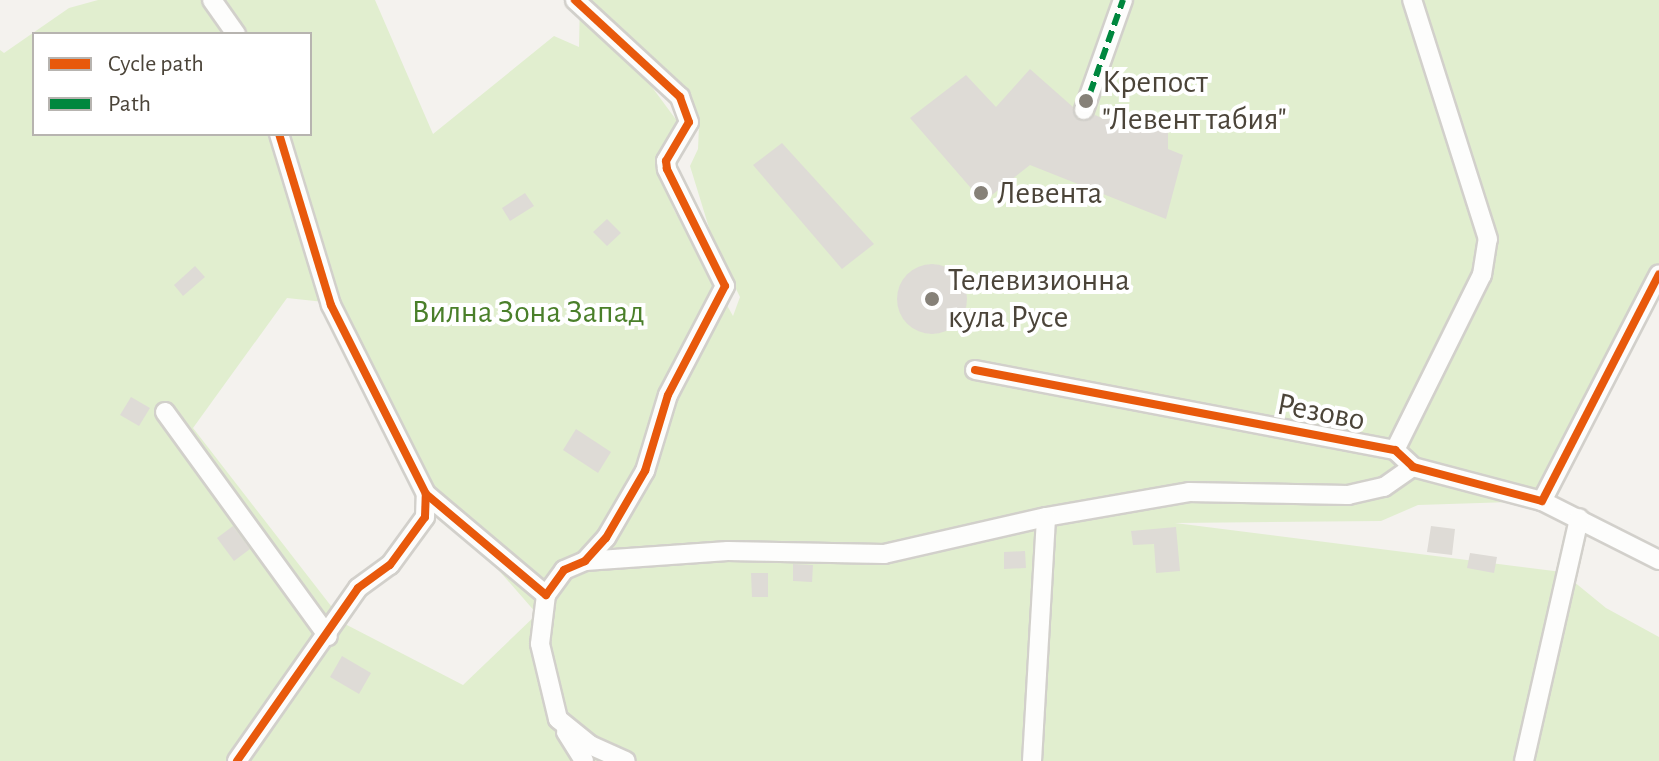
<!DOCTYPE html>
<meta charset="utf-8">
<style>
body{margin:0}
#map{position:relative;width:1659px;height:761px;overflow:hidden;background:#f4f2ee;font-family:"Alegreya Sans",sans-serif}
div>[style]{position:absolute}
.green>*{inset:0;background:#e1eecf}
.building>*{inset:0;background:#dedbd6}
.round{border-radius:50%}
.roads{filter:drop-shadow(2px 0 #d2d0cb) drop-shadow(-2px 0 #d2d0cb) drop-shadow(0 2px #d2d0cb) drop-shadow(0 -2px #d2d0cb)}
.street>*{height:18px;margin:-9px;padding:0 9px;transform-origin:9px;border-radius:9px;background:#fdfdfc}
.quiet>*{height:6px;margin-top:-3px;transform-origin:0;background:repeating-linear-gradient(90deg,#00873e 0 12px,transparent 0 18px)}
.cycleway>*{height:8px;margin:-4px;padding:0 4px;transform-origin:4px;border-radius:4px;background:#e8590c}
.dots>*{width:22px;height:22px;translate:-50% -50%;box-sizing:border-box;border:4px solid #fff;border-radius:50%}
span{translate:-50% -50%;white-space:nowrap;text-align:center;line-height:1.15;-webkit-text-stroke:8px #fff;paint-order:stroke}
.poi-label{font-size:32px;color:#4b4439}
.left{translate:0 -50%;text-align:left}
.park-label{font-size:32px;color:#4a7f2a}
.street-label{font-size:32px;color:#4b4439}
.legend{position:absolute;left:32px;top:32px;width:280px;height:104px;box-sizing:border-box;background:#fff;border:2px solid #b7b4b0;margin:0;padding:10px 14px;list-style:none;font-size:24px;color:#4b4439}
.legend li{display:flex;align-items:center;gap:16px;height:40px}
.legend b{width:40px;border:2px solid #b7b4b0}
</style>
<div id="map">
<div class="green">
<i style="clip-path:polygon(evenodd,98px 0,375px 0,433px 134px,554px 36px,579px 47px,580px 0,1659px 0,1659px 274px,1542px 501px,1418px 505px,1381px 521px,1175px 523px,1562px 572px,1606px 608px,1659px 637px,1659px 761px,0 761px,0 50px,4px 53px,69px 8px,98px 0,34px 34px,310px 34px,310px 134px,34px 134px,34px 34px,98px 0,655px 76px,692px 111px,699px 126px,698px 149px,690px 166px,714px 244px,740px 297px,733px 316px,674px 210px,658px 169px,680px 125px,649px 83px,655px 76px,98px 0,287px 298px,324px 302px,411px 470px,537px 614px,463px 685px,345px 624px,193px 428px,287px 298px)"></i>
</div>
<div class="building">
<i style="clip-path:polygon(1030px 69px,1073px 107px,1081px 121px,1095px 115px,1104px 119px,1168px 112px,1168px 149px,1183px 155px,1166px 219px,1030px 165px,983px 202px,910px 118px,966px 75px,996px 107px)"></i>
<i style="clip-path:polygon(782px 143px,874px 244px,842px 269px,753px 165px)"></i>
<i style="clip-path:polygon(525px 193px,534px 206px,510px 221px,502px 208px)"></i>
<i style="clip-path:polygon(607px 219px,621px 233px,607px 246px,593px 232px)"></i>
<i class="round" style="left:897px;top:264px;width:70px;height:70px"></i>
<i style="clip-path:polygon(195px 266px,205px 277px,183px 296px,174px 285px)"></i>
<i style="clip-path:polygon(131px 397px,150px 408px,139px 426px,120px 415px)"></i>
<i style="clip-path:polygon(576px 429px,611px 452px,598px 473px,563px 450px)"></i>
<i style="clip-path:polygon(233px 526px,250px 549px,234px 561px,217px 538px)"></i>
<i style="clip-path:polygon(1431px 526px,1455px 529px,1452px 555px,1427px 552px)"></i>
<i style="clip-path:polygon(1176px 527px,1180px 571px,1156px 573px,1154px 544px,1133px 545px,1131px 531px)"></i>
<i style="clip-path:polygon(1025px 551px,1026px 568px,1004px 569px,1004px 552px)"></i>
<i style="clip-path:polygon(1470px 553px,1497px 557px,1494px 573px,1467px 568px)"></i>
<i style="clip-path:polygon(793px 564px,813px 565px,812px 582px,793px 581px)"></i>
<i style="clip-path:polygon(751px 573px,768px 573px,768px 597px,752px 597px)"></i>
<i style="clip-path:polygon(342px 656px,371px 673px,359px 694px,330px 677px)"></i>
</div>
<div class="roads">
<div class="street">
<i style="left:212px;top:0;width:42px;rotate:54.8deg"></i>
<i style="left:1084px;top:110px;width:117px;rotate:-70.5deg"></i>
<i style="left:975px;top:370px;width:428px;rotate:10.8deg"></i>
<i style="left:1395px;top:450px;width:25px;rotate:43deg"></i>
<i style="left:1413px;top:467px;width:133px;rotate:14.8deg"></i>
<i style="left:1542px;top:501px;width:255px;rotate:-62.7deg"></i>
<i style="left:165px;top:412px;width:277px;rotate:54deg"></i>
<i style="left:1395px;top:450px;width:195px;rotate:-63.6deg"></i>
<i style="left:1482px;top:275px;width:36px;rotate:-81deg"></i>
<i style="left:1488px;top:239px;width:251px;rotate:-107.6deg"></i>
<i style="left:426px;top:494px;width:157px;rotate:40.1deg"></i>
<i style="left:546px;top:595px;width:31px;rotate:-54deg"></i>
<i style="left:564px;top:570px;width:23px;rotate:-23deg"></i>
<i style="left:585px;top:561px;width:31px;rotate:-48deg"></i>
<i style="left:606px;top:538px;width:78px;rotate:-59.8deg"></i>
<i style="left:645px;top:471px;width:79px;rotate:-73.2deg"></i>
<i style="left:668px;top:395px;width:123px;rotate:-62.4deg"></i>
<i style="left:725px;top:286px;width:131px;rotate:-116.4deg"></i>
<i style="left:667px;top:169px;width:8px;rotate:-97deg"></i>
<i style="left:666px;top:161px;width:45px;rotate:-59.5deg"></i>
<i style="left:689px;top:122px;width:27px;rotate:-110deg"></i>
<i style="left:680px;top:97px;width:143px;rotate:-137.3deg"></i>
<i style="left:1542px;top:501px;width:131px;rotate:26.8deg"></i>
<i style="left:585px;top:561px;width:143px;rotate:-4deg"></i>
<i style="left:728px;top:551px;width:156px;rotate:1.1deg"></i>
<i style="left:884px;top:554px;width:166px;rotate:-12.9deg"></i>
<i style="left:1046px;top:517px;width:145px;rotate:-9.9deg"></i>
<i style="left:1189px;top:492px;width:159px;rotate:1.1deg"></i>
<i style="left:1348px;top:495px;width:37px;rotate:-13deg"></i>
<i style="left:1384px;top:487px;width:35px;rotate:-35deg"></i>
<i style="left:546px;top:595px;width:49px;rotate:97deg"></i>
<i style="left:540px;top:644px;width:77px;rotate:76.5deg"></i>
<i style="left:558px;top:719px;width:41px;rotate:39.1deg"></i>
<i style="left:590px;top:745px;width:39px;rotate:24deg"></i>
<i style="left:566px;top:732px;width:34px;rotate:58deg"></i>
<i style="left:237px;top:761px;width:211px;rotate:-55deg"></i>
<i style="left:358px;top:588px;width:39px;rotate:-36deg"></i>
<i style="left:390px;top:565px;width:59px;rotate:-53.9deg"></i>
<i style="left:425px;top:517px;width:23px;rotate:-88deg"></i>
<i style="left:426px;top:494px;width:212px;rotate:-116.7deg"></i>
<i style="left:331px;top:305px;width:179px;rotate:-106.9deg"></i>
<i style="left:1032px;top:761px;width:244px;rotate:-86.7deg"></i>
<i style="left:1524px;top:761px;width:249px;rotate:-77.2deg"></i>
</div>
</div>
<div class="quiet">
<i style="left:1084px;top:110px;width:117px;rotate:-70.5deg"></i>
</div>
<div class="cycleway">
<i style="left:975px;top:370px;width:428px;rotate:10.8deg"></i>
<i style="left:1395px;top:450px;width:25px;rotate:43deg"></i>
<i style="left:1413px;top:467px;width:133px;rotate:14.8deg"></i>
<i style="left:1542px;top:501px;width:255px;rotate:-62.7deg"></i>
<i style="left:426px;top:494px;width:157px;rotate:40.1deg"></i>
<i style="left:546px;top:595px;width:31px;rotate:-54deg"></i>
<i style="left:564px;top:570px;width:23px;rotate:-23deg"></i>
<i style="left:585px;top:561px;width:31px;rotate:-48deg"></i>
<i style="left:606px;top:538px;width:78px;rotate:-59.8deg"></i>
<i style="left:645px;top:471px;width:79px;rotate:-73.2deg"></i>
<i style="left:668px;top:395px;width:123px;rotate:-62.4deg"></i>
<i style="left:725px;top:286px;width:131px;rotate:-116.4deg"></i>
<i style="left:667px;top:169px;width:8px;rotate:-97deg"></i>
<i style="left:666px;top:161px;width:45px;rotate:-59.5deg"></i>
<i style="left:689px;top:122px;width:27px;rotate:-110deg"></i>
<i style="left:680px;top:97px;width:143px;rotate:-137.3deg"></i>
<i style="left:237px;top:761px;width:211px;rotate:-55deg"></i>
<i style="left:358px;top:588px;width:39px;rotate:-36deg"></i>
<i style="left:390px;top:565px;width:59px;rotate:-53.9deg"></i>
<i style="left:425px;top:517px;width:23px;rotate:-88deg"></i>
<i style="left:426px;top:494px;width:212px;rotate:-116.7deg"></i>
<i style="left:331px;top:305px;width:179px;rotate:-106.9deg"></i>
</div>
<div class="dots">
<i style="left:1086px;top:101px;background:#868178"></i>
<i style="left:981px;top:193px;background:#868178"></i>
<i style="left:932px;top:299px;background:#868178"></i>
</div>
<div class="poi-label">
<span class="left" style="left:1102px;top:101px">Крепост<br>"Левент табия"</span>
<span class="left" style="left:997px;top:193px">Левента</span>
<span class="left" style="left:948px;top:299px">Телевизионна<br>кула Русе</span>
</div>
<div class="park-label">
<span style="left:528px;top:312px">Вилна Зона Запад</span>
</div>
<div class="street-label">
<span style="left:1321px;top:412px;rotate:11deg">Резово</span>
</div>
<ul class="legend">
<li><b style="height:10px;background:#e8590c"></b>Cycle path</li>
<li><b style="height:10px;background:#00873e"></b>Path</li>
</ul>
</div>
